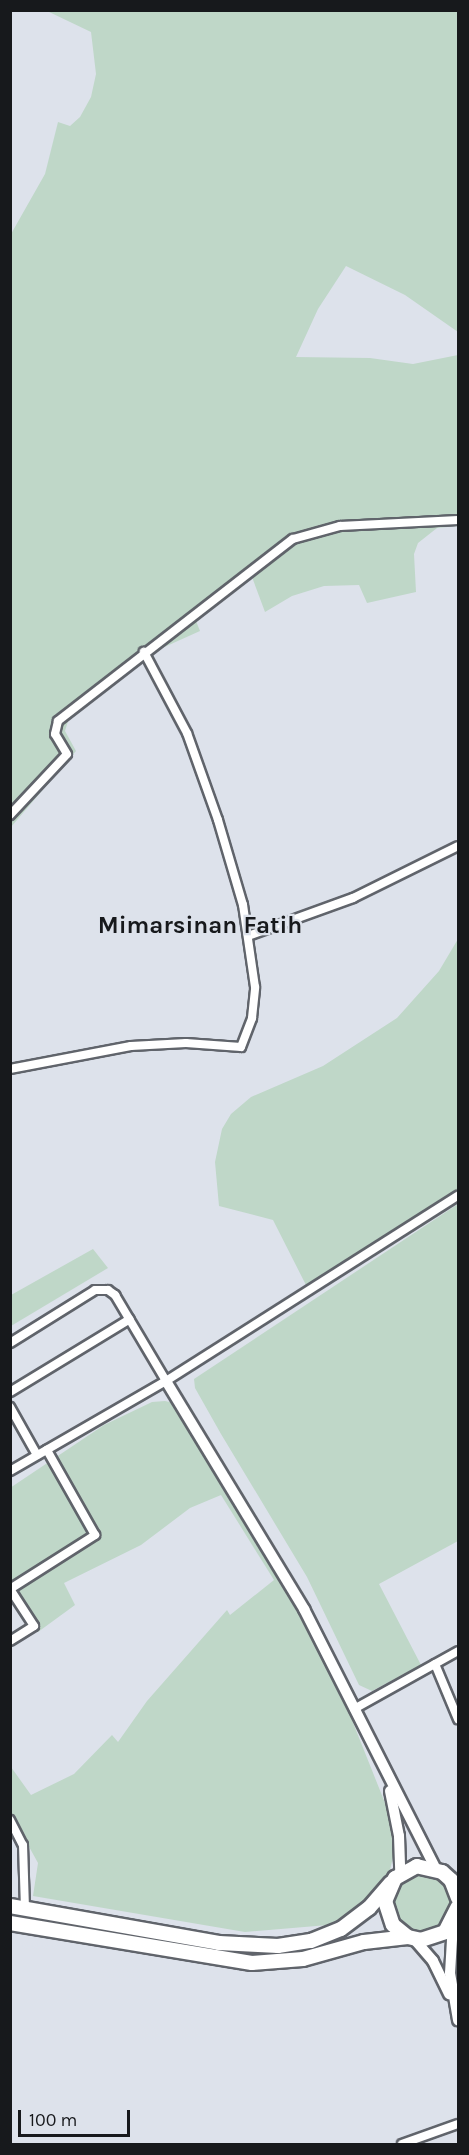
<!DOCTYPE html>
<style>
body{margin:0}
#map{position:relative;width:469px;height:2155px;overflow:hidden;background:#dde2eb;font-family:Karla,sans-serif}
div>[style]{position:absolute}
.green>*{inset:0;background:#bfd7c8}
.round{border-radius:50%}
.roads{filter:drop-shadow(2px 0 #60646b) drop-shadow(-2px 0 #60646b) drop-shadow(0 2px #60646b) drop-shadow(0 -2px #60646b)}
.street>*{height:8px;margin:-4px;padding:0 4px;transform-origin:4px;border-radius:4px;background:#fff}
.secondary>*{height:10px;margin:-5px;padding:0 5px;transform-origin:5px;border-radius:5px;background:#fff}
.highway>*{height:14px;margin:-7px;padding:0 7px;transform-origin:7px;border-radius:7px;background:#fff}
span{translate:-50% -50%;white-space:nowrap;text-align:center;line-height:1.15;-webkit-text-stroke:4.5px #dde2eb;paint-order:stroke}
.district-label{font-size:24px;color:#17191c;font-weight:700}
.frame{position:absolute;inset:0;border:12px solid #17191c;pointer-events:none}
.scale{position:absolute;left:18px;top:2110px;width:112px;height:27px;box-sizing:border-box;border:3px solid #17191c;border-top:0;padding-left:8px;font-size:18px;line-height:21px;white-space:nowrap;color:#17191c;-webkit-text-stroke:4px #dde2eb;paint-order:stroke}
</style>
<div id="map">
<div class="green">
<i style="clip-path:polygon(47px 11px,458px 11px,458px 332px,405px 295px,346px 266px,318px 309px,296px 357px,370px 358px,413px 364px,458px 355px,458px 526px,437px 528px,418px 543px,414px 554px,416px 592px,367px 603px,359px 585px,324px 586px,292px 596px,265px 612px,252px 577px,196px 621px,200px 631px,160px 649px,69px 718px,65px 731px,76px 751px,11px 827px,11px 234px,45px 174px,58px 122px,70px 126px,80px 117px,91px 97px,96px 74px,91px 32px)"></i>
<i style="clip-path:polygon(458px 939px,458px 1191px,308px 1289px,273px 1220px,219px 1206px,215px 1162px,222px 1129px,231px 1114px,251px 1097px,323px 1066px,397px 1018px,439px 971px)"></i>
<i style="clip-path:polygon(458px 1204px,458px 1541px,379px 1584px,421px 1665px,372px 1691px,359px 1685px,307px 1577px,221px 1434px,195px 1388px,194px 1379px)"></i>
<i style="clip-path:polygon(93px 1249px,108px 1268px,11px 1326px,11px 1295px)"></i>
<i style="clip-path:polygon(165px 1401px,174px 1403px,298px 1605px,340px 1690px,389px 1813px,395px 1849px,389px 1874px,353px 1911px,328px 1925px,245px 1932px,33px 1896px,38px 1863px,11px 1814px,11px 1767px,31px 1795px,74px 1774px,112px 1735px,118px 1742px,147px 1701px,227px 1610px,230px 1615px,274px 1580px,221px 1495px,190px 1508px,141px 1545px,64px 1583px,75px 1605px,38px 1632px,11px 1583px,10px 1488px,104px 1425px,152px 1402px)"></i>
<i class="round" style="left:391px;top:1872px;width:62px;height:62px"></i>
</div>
<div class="roads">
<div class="street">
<i style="left:10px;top:815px;width:83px;rotate:-46.9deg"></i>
<i style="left:67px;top:754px;width:23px;rotate:-121deg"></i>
<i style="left:55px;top:734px;width:13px;rotate:-77deg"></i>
<i style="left:58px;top:721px;width:297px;rotate:-37.8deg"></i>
<i style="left:293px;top:539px;width:49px;rotate:-15.5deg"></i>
<i style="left:340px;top:526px;width:118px;rotate:-2.9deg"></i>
<i style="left:248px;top:936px;width:112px;rotate:-19.9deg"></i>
<i style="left:353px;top:898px;width:117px;rotate:-26.3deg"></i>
<i style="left:10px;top:1069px;width:123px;rotate:-10.8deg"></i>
<i style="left:131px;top:1046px;width:55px;rotate:-3.1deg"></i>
<i style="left:186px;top:1043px;width:55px;rotate:4.2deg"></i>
<i style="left:241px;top:1047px;width:31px;rotate:-69deg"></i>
<i style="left:252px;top:1018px;width:31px;rotate:-84deg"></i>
<i style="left:255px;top:987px;width:83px;rotate:-98.3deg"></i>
<i style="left:243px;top:905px;width:89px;rotate:-106.4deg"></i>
<i style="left:218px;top:820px;width:92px;rotate:-109.6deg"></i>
<i style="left:187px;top:733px;width:92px;rotate:-118deg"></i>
<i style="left:10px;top:1343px;width:100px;rotate:-31.9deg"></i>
<i style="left:95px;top:1290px;width:13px"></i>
<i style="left:108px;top:1290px;width:9px;rotate:36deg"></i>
<i style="left:115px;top:1295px;width:100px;rotate:59.3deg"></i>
<i style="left:10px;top:1392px;width:140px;rotate:-31.3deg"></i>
<i style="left:10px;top:1407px;width:55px;rotate:60.6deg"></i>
<i style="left:10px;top:1471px;width:180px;rotate:-30deg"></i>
<i style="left:166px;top:1381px;width:346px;rotate:-32.4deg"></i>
<i style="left:10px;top:1589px;width:101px;rotate:-32.4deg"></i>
<i style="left:95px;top:1535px;width:98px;rotate:-119.5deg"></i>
<i style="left:10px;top:1589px;width:44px;rotate:57deg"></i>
<i style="left:34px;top:1626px;width:28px;rotate:148deg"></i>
<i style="left:435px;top:1664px;width:60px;rotate:67.3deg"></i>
<i style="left:354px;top:1709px;width:119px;rotate:-29.1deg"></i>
<i style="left:10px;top:1820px;width:28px;rotate:63deg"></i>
<i style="left:23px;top:1845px;width:63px;rotate:88.2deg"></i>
<i style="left:402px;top:2144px;width:59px;rotate:-19.7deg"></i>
</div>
<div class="secondary">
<i style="left:166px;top:1381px;width:267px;rotate:58.8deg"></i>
<i style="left:304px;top:1609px;width:292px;rotate:63.1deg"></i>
<i style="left:390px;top:1791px;width:46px;rotate:78.7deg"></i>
<i style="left:399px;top:1836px;width:38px;rotate:88deg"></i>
<i style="left:453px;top:1923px;width:50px;rotate:93.4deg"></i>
<i style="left:450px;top:1973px;width:48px;rotate:80.3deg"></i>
<i style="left:414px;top:1939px;width:29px;rotate:49deg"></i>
<i style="left:433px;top:1961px;width:37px;rotate:64deg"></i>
</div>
<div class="highway">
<i style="left:458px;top:1898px;width:19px;rotate:-111deg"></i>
<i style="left:451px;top:1880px;width:12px;rotate:-138deg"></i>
<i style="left:442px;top:1872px;width:26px;rotate:-167deg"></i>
<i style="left:417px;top:1866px;width:25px;rotate:151deg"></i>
<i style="left:395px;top:1878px;width:25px;rotate:113deg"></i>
<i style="left:385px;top:1901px;width:25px;rotate:72deg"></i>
<i style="left:393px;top:1925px;width:19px;rotate:39deg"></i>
<i style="left:408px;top:1937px;width:13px;rotate:13deg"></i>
<i style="left:421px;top:1940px;width:25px;rotate:-18deg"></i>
<i style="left:445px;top:1932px;width:28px;rotate:-63deg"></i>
<i style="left:10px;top:1906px;width:212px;rotate:10deg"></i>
<i style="left:219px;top:1943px;width:59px;rotate:2.9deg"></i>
<i style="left:278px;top:1946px;width:33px;rotate:-9deg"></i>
<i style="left:311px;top:1941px;width:32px;rotate:-22deg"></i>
<i style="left:341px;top:1929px;width:35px;rotate:-37deg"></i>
<i style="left:369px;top:1908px;width:33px;rotate:-49deg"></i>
<i style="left:10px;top:1923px;width:245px;rotate:9.4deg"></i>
<i style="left:252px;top:1963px;width:51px;rotate:-4.5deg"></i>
<i style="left:303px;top:1959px;width:63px;rotate:-15.6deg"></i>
<i style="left:364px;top:1942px;width:44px;rotate:-6.5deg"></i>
</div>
</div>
<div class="district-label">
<span style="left:200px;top:926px">Mimarsinan Fatih</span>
</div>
<div class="frame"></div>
<div class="scale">100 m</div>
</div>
